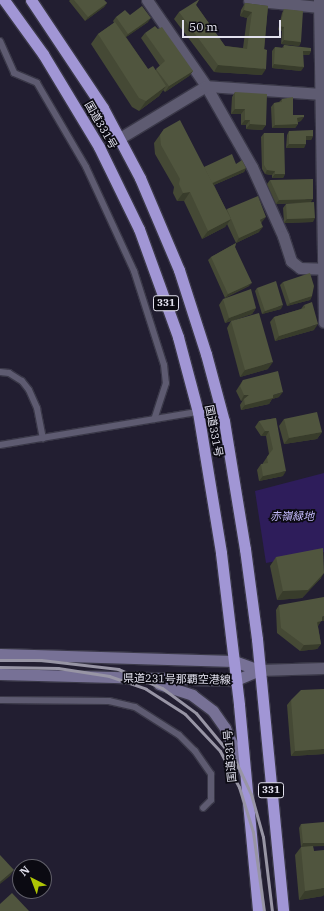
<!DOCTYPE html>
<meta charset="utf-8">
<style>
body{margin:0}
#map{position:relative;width:324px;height:911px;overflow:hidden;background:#221e31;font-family:"IBM Plex Serif","Noto Sans JP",serif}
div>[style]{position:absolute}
.green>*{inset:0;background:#2e1d5b}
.roads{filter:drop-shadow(1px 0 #3a3848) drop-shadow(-1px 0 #3a3848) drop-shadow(0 1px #3a3848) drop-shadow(0 -1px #3a3848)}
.service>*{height:6px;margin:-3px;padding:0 3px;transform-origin:3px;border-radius:3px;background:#5e5b71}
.minor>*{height:11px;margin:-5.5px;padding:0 5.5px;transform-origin:5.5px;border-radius:5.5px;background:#5e5b71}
.tertiary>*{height:11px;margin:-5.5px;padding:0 5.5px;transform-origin:5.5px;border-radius:5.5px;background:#5e5b71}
.secondary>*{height:11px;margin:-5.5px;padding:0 5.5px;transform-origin:5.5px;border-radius:5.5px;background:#777196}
.trunk>*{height:11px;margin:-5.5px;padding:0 5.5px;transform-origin:5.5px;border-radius:5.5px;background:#a196d5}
.rail>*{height:3px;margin:-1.5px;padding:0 1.5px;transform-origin:1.5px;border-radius:1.5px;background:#9895a5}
.wall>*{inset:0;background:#454935}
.shaded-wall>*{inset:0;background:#383c2b}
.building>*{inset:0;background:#50553e}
span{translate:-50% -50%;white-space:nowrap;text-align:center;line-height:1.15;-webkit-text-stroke:3.5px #0b0a12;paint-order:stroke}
.shield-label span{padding:1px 3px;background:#0b0a12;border:1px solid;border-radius:3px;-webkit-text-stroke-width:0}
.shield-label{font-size:10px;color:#e2e1ee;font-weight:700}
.street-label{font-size:11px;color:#e2e1ee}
.park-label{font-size:11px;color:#c1b7f8;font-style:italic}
.north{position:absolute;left:12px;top:859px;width:40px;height:40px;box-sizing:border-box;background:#0b0a12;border:1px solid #61606a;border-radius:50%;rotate:318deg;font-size:11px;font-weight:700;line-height:16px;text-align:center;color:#e2e1ee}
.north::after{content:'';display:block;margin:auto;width:14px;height:18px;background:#afc505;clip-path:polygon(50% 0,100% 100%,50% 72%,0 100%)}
.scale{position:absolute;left:182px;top:20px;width:99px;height:18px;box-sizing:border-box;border:2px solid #e2e1ee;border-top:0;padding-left:5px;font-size:12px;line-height:14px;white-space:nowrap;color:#e2e1ee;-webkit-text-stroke:3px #0b0a12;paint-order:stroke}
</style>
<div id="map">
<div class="green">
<i style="clip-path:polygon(324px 473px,324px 552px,266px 563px,255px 491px)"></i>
</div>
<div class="roads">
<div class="service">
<i style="left:0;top:41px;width:35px;rotate:66deg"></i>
<i style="left:14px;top:73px;width:25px;rotate:23deg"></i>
<i style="left:37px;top:83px;width:97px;rotate:59.7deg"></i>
<i style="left:86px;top:167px;width:115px;rotate:65.2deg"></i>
<i style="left:134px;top:271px;width:99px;rotate:72.3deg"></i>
<i style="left:164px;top:365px;width:18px;rotate:84deg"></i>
<i style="left:166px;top:383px;width:38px;rotate:108deg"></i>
<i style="left:0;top:372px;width:9px;rotate:6deg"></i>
<i style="left:9px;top:373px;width:15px;rotate:32deg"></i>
<i style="left:22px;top:381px;width:11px;rotate:52deg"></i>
<i style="left:29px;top:390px;width:20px;rotate:66deg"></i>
<i style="left:37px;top:408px;width:31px;rotate:79deg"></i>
<i style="left:0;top:445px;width:201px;rotate:-9.5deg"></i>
<i style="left:198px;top:412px;width:23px;rotate:-18deg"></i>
<i style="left:0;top:700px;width:109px;rotate:0.5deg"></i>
<i style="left:109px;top:701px;width:27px;rotate:13deg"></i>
<i style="left:135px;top:707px;width:52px;rotate:32.5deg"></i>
<i style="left:179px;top:735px;width:23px;rotate:45deg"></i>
<i style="left:195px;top:751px;width:28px;rotate:55deg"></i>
<i style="left:211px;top:774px;width:26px;rotate:90deg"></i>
<i style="left:211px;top:800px;width:11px;rotate:135deg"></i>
</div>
<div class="minor">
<i style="left:147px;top:0;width:104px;rotate:55.5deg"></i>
<i style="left:206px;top:86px;width:93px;rotate:60.4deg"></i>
<i style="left:252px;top:167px;width:76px;rotate:65.8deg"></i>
<i style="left:283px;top:236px;width:26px;rotate:72deg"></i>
<i style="left:291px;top:261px;width:11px;rotate:38deg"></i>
<i style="left:300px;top:268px;width:23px;rotate:2deg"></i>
<i style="left:249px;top:0;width:70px;rotate:5.7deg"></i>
<i style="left:319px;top:0;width:322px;rotate:89.1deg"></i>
<i style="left:120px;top:138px;width:100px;rotate:-31.2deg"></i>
<i style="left:206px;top:86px;width:114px;rotate:4deg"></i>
</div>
<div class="tertiary">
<i style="left:259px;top:670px;width:65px;rotate:-1.8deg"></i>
</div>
<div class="secondary">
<i style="left:0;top:654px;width:234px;rotate:1.7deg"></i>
<i style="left:234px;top:661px;width:27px;rotate:20deg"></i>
<i style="left:0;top:674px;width:236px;rotate:1.5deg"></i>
<i style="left:236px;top:680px;width:25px;rotate:-23deg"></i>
<i style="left:159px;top:684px;width:35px;rotate:18deg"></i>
<i style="left:192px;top:695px;width:26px;rotate:37deg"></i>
<i style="left:213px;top:711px;width:21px;rotate:55deg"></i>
<i style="left:225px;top:728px;width:47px;rotate:66.2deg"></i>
</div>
<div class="trunk">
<i style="left:4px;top:0;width:67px;rotate:54.2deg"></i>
<i style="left:43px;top:54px;width:109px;rotate:58.9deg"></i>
<i style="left:99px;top:147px;width:91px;rotate:64deg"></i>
<i style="left:139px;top:229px;width:115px;rotate:70.1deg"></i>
<i style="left:178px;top:337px;width:78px;rotate:75.1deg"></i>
<i style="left:198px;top:412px;width:143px;rotate:80.7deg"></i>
<i style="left:221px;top:553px;width:153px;rotate:83.2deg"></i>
<i style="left:239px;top:705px;width:207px;rotate:84.7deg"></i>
<i style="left:31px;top:0;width:130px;rotate:56.3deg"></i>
<i style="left:103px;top:108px;width:79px;rotate:62.1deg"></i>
<i style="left:140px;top:178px;width:100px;rotate:67deg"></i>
<i style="left:179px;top:270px;width:88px;rotate:72.2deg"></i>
<i style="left:206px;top:354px;width:69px;rotate:75deg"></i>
<i style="left:224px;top:421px;width:130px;rotate:80.7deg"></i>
<i style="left:245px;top:549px;width:91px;rotate:82.4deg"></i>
<i style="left:257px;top:639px;width:273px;rotate:84.5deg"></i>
</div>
</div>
<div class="rail">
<i style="left:0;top:660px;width:41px"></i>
<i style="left:41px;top:660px;width:78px;rotate:6.7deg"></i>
<i style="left:118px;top:669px;width:48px;rotate:23.4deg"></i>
<i style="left:162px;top:688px;width:42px;rotate:36.3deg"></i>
<i style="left:196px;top:713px;width:61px;rotate:50.3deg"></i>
<i style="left:235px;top:760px;width:38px;rotate:65deg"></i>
<i style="left:251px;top:794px;width:45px;rotate:74.4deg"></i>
<i style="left:263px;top:837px;width:75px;rotate:83.1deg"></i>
<i style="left:0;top:667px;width:58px;rotate:1deg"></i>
<i style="left:58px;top:668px;width:52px;rotate:8.9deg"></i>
<i style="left:109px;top:676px;width:39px;rotate:19deg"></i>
<i style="left:146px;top:689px;width:46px;rotate:32.7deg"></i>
<i style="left:185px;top:714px;width:51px;rotate:46.6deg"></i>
<i style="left:220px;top:751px;width:41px;rotate:62.2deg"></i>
<i style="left:239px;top:787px;width:47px;rotate:72.7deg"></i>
<i style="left:253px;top:832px;width:80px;rotate:82.1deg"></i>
</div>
<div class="wall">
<i style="clip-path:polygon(70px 0,104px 0,107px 3px,104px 7px,85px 21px,69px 1px)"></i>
<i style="clip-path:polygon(245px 3px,268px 6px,262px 75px,214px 72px,174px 19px,179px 12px,196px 5px,225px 46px,243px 48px,247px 18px,240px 16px,241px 10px)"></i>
<i style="clip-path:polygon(284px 9px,301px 42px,299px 46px,281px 44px,282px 31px,278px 30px,282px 13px)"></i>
<i style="clip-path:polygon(130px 15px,148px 22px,126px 37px,148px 69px,156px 70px,160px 66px,141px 38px,145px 33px,193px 71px,189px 76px,165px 92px,163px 90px,159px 96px,139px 111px,132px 107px,91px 44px,98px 34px,114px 23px,113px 21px,116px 17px)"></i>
<i style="clip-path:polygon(284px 45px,311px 51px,309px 55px,303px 55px,301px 71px,272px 68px,272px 51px,275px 47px,282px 48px)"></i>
<i style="clip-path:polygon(235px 92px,266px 125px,262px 130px,246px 129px,246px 125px,241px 125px,241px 114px,231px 114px,232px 97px)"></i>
<i style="clip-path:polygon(282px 99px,293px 115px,301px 121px,298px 122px,298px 124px,295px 128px,272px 128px,271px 107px,274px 103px,279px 102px)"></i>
<i style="clip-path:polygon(164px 129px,204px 167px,236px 164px,246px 168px,244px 172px,214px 185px,226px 210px,227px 209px,262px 222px,261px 223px,259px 232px,236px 243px,235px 247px,249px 286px,225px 298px,208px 260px,211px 257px,236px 243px,227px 224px,225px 227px,202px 239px,184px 201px,177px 201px,173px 193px,174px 187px,155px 154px,154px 143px)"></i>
<i style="clip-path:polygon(289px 131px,313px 136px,311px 140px,306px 140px,304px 148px,286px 148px,287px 135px)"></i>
<i style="clip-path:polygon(264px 133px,285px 174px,283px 178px,272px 178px,272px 175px,265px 174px,262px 169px,261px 137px)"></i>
<i style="clip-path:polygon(270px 180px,311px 202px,313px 222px,284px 223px,283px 208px,286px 204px,301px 203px,276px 204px,267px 184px)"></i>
<i style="clip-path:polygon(283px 282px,312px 296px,310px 300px,287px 306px,280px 285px)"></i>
<i style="clip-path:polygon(257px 288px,281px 309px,262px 314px,255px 291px)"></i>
<i style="clip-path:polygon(223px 299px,256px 308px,252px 314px,225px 323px,219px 305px)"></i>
<i style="clip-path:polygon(304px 305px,314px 330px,275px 341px,270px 322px,274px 317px,301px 309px)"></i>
<i style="clip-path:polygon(231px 321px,268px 369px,240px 377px,227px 328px)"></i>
<i style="clip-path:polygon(243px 380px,279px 397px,272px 399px,269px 404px,241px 410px,240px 405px,243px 400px,241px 401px,236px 391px)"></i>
<i style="clip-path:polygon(276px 418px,283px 476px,259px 481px,257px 470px,261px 464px,263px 464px,263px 463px,269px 454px,266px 436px,261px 436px,255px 427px,259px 421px)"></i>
<i style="clip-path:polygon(284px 419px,322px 432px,317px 439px,284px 444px,279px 426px)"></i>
<i style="clip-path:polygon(276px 557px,321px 578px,302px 598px,277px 600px,270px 566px)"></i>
<i style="clip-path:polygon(279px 605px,321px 621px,318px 626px,321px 644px,317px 649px,300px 651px,277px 633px,276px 610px)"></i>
<i style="clip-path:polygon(291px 700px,324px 754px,291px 756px,287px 705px)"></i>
<i style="clip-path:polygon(301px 824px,313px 847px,323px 896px,299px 900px,295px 855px,301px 847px,299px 828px)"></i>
</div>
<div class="shaded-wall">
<i style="clip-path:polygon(107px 3px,104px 7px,85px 21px,88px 17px)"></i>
<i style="clip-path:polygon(244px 10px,252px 12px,247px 18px,240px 16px)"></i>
<i style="clip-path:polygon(151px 18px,148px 22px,125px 38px,128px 34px)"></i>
<i style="clip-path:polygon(280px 26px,284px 27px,282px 31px,278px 30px)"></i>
<i style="clip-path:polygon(284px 40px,301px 42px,299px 46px,281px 44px)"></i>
<i style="clip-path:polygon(303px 51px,311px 51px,309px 55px,301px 55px)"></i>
<i style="clip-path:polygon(274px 64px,304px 67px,301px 71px,272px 68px)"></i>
<i style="clip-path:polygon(218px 65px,266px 69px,262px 75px,214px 72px)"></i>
<i style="clip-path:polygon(193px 71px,189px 76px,165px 92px,169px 86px)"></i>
<i style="clip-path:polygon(166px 86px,159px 96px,139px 111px,146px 101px)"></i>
<i style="clip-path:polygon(235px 109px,245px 109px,241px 114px,231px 114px)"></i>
<i style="clip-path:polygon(304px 117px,301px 121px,295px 122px,297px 118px)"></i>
<i style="clip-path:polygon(245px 120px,250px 120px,246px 125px,241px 125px)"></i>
<i style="clip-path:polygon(250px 124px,266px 125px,262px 130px,246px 129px)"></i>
<i style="clip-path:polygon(298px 124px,295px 128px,272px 128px,275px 125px)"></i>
<i style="clip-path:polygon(306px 136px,313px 136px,311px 140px,303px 140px)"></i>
<i style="clip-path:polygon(289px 144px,306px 144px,304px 148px,286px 148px)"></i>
<i style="clip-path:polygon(246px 168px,244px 172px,209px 187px,211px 184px)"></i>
<i style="clip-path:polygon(267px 170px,275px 171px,272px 175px,265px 174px)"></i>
<i style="clip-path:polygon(275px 174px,285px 174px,283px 178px,272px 178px)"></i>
<i style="clip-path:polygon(190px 192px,184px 201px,177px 201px,183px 193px)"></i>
<i style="clip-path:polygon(313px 199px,311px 202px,276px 204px,279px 200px)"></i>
<i style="clip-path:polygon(266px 217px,262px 222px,256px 226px,260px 220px)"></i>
<i style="clip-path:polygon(315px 218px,313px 222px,284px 223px,287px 219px)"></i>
<i style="clip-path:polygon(231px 219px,225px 227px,202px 239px,208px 231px)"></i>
<i style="clip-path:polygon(263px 227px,259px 232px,236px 243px,239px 238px)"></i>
<i style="clip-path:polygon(252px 283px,249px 286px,225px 298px,228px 294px)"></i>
<i style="clip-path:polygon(312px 296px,310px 300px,287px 306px,290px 303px)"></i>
<i style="clip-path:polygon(283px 305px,281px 309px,262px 314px,265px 311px)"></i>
<i style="clip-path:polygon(256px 308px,252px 314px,225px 323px,229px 318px)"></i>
<i style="clip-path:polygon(318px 324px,314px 330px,275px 341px,279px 336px)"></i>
<i style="clip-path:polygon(273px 362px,268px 369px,240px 377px,245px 370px)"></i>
<i style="clip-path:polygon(283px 392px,279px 397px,272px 399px,269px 404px,241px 410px,245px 405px,273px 395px)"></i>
<i style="clip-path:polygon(244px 395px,249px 395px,243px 400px,241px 401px)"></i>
<i style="clip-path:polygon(265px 431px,269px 431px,266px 436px,261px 436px)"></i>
<i style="clip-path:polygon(322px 432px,317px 439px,284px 444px,289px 438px)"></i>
<i style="clip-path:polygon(286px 471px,283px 476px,259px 481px,263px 476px)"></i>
<i style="clip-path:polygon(324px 573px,321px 578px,302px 598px,277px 600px,283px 591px)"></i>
<i style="clip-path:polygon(324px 616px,324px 621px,321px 621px,318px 626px,314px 627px,322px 617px)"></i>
<i style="clip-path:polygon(321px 644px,317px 649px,300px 651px,304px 645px)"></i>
<i style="clip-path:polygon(324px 749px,324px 754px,291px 756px,295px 751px)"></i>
<i style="clip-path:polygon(303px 843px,324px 843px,324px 846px,301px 847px)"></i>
<i style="clip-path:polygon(14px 870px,10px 876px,0 884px,0 882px)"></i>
<i style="clip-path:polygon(324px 888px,324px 895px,323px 896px,299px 900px,305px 891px)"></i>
</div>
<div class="building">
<i style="clip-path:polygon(74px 0,104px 0,107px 3px,88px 17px)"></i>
<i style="clip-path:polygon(198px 0,199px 0,196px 5px,225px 46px,247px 49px,252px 12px,244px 10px,245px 3px,268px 6px,264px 49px,267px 50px,266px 69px,218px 65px,179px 12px)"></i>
<i style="clip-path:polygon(142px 6px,151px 18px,128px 34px,116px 17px,125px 10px,130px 15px)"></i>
<i style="clip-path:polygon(284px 9px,303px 11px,301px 42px,284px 40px,284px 27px,280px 26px)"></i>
<i style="clip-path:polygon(115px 22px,148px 69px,153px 66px,166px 86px,146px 101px,139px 98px,98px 34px)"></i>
<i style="clip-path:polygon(155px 26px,158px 29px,162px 27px,193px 71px,169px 86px,156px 69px,165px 61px,145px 33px)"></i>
<i style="clip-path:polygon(284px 45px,311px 48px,311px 51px,303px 51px,304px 67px,274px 64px,275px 47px,284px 48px)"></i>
<i style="clip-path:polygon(235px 92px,267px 94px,266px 125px,250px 124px,250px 120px,245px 120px,245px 109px,235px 109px)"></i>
<i style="clip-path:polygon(293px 97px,293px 115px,304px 115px,304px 117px,297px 118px,298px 124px,275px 125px,274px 103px,282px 102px,282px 99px)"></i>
<i style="clip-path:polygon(180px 120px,231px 219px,208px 231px,190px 192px,183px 193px,179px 184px,180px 179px,161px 145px,160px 135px,164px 129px)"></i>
<i style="clip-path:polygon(313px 130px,313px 136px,306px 136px,306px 144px,289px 144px,289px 131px)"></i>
<i style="clip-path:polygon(264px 133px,284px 133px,285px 174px,275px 174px,275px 171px,267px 170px,264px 165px)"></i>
<i style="clip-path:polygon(232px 154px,236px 164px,242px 160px,246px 168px,212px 183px,204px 167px)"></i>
<i style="clip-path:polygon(313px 179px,313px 199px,279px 200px,270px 180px)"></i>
<i style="clip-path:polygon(258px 196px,266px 217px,260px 220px,263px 227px,239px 238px,227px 209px)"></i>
<i style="clip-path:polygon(314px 202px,315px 218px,287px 219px,286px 204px)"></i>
<i style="clip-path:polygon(236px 243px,235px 247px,252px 283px,228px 294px,211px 257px)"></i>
<i style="clip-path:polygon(310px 273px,314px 286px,312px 296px,290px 303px,283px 282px)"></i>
<i style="clip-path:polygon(276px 281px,283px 305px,265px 311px,257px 288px)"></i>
<i style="clip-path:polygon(251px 289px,256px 308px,229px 318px,223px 299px)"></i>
<i style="clip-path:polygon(312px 302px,318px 324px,279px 336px,274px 317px,305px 308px,304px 305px)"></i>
<i style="clip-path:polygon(259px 313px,273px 362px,245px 370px,231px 321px)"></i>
<i style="clip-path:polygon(278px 371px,283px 392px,273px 395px,273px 398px,245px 405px,244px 399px,249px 395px,244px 395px,240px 386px,243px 380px)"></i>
<i style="clip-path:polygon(317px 412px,322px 432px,289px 438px,284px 419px)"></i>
<i style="clip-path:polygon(276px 418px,286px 471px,263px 476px,261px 464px,268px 463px,267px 457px,273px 449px,269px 431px,265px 431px,259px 421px)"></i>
<i style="clip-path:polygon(323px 548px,324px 573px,312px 586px,308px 590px,283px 591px,276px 557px)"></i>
<i style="clip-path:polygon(324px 597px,324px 616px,322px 617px,322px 621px,317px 622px,321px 644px,304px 645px,281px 628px,279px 605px)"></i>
<i style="clip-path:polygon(324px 689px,324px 749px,295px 751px,291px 700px,301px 690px)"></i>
<i style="clip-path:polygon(324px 822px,324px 843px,303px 843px,301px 824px)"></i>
<i style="clip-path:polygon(313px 846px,314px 851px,324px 850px,324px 888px,305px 891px,301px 847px)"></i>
<i style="clip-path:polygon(0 855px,14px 870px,0 882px)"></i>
<i style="clip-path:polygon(12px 893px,29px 911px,0 911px,0 904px)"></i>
</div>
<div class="shield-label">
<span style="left:166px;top:303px">331</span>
<span style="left:271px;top:790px">331</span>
</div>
<div class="street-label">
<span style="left:101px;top:125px;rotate:60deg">国道331号</span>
<span style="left:214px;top:431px;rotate:79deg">国道331号</span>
<span style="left:177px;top:679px;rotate:1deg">県道231号那覇空港線</span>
<span style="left:230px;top:756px;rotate:-95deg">国道331号</span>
</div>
<div class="park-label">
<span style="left:292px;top:516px">赤嶺緑地</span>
</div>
<div class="north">N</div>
<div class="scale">50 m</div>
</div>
